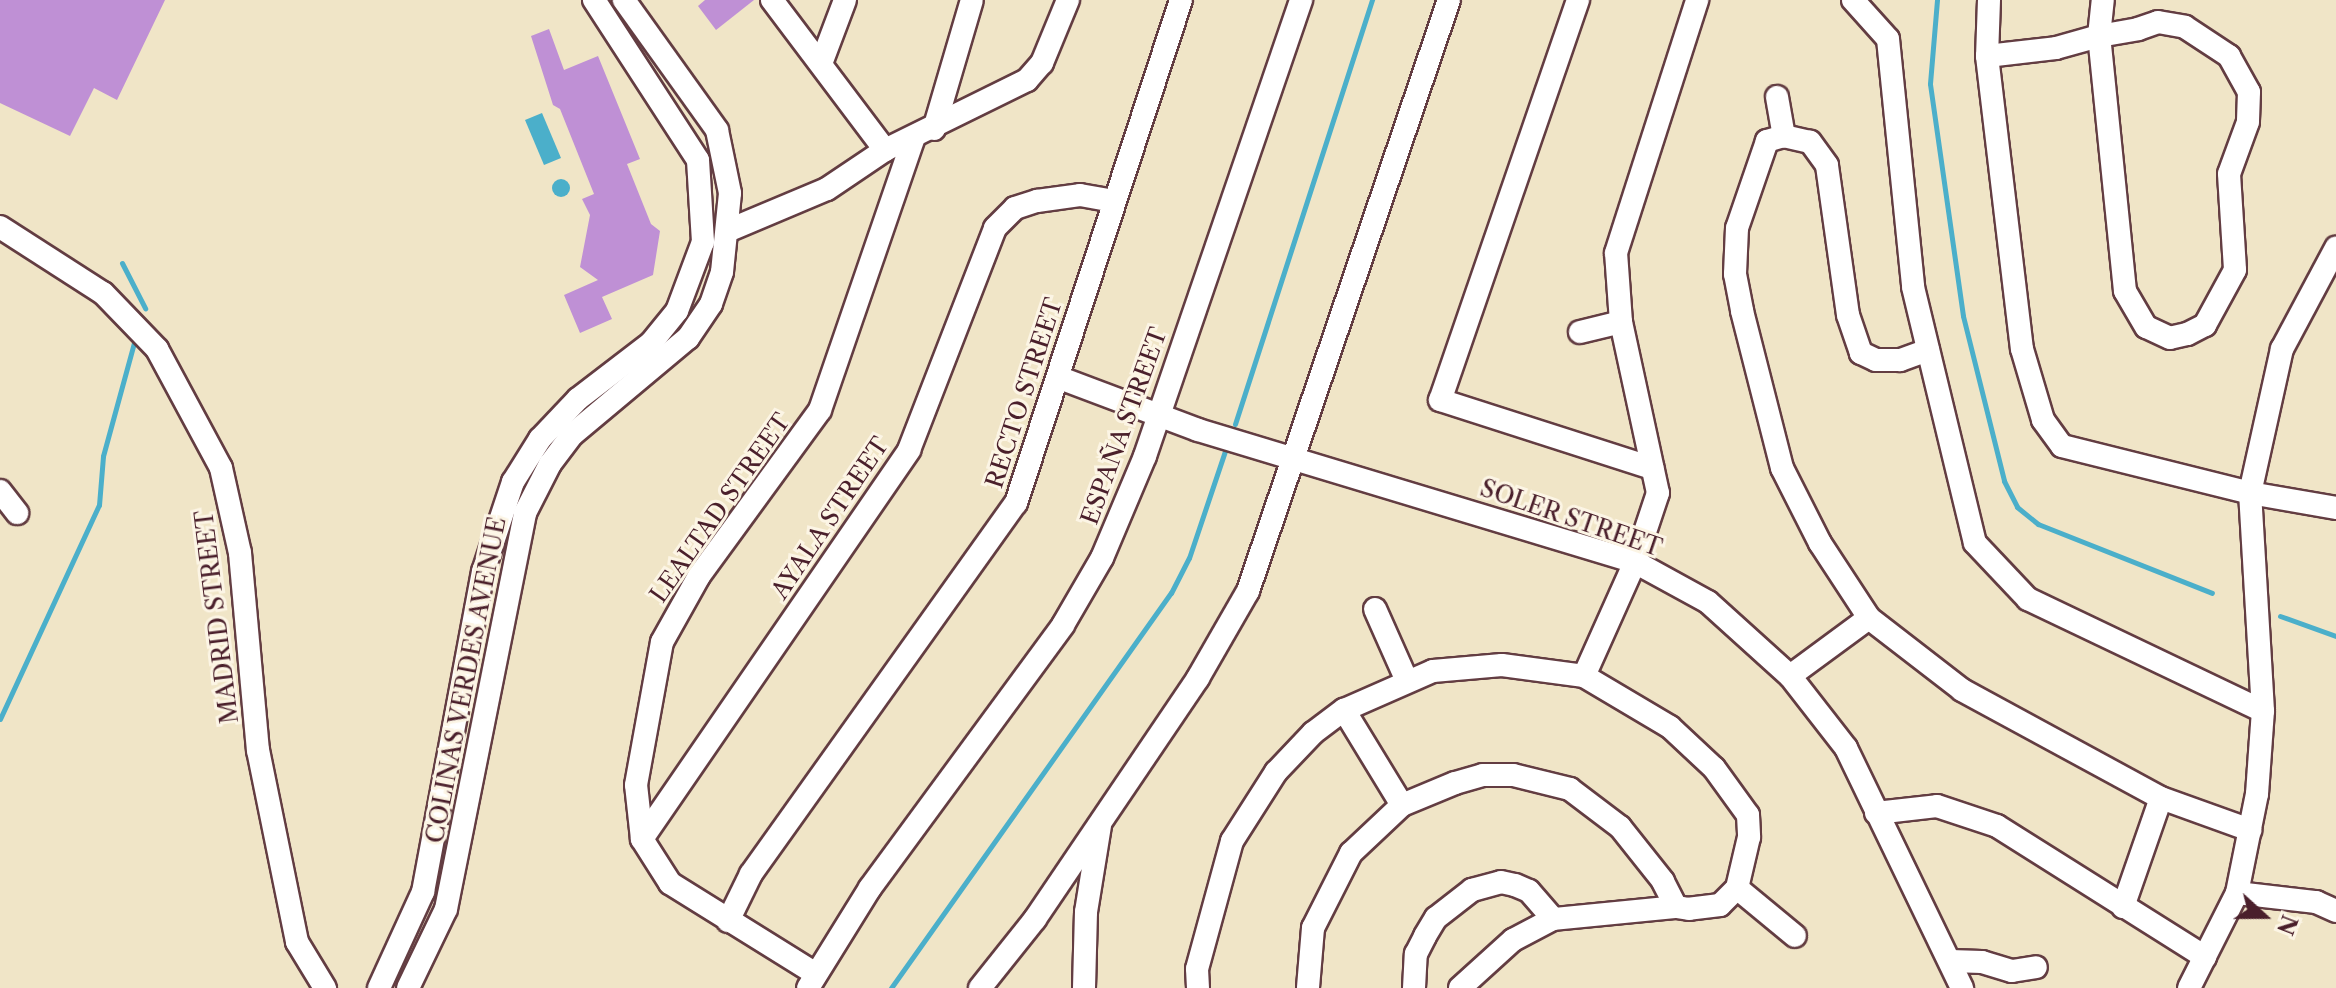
<!DOCTYPE html>
<meta charset="utf-8">
<style>
body{margin:0}
#map{position:relative;width:2336px;height:988px;overflow:hidden;background:#f0e5c7;font-family:"Libre Caslon Text",serif}
div>[style]{position:absolute}
.water>*{inset:0;background:#4bafca}
.round{border-radius:50%}
.stream>*{height:5px;margin:-2.5px;padding:0 2.5px;transform-origin:2.5px;border-radius:2.5px;background:#4bafca}
.building>*{inset:0;background:#bf90d5}
.roads{filter:drop-shadow(2px 0 #633d42) drop-shadow(-2px 0 #633d42) drop-shadow(0 2px #633d42) drop-shadow(0 -2px #633d42)}
.street>*{height:22px;margin:-11px;padding:0 11px;transform-origin:11px;border-radius:11px;background:#fff}
span{translate:-50% -50%;white-space:nowrap;text-align:center;line-height:1.15;-webkit-text-stroke:6px #fcf5e5;paint-order:stroke}
.street-label{font-size:24px;color:#4a1f2b}
.north{position:absolute;left:2224px;top:876px;width:80px;height:80px;-webkit-text-stroke:6px #fcf5e5;paint-order:stroke;rotate:111deg;font-size:22px;font-weight:700;line-height:32px;text-align:center;color:#4a1f2b}
.north::after{content:'';display:block;margin:auto;width:28px;height:36px;background:#4a1f2b;clip-path:polygon(50% 0,100% 100%,50% 72%,0 100%)}
</style>
<div id="map">
<div class="water">
<i style="clip-path:polygon(542px 113px,561px 158px,544px 165px,525px 120px)"></i>
<i class="round" style="left:552px;top:179px;width:18px;height:18px"></i>
</div>
<div class="stream">
<i style="left:1937px;top:0;width:84px;rotate:94.8deg"></i>
<i style="left:1930px;top:84px;width:234px;rotate:81.9deg"></i>
<i style="left:1963px;top:316px;width:170px;rotate:76deg"></i>
<i style="left:2004px;top:481px;width:29px;rotate:63deg"></i>
<i style="left:2017px;top:507px;width:27px;rotate:39deg"></i>
<i style="left:2038px;top:524px;width:187px;rotate:21.6deg"></i>
<i style="left:122px;top:263px;width:51px;rotate:62.9deg"></i>
<i style="left:1235px;top:424px;width:446px;rotate:-72.1deg"></i>
<i style="left:2280px;top:616px;width:59px;rotate:19.7deg"></i>
<i style="left:0;top:719px;width:236px;rotate:-65.2deg"></i>
<i style="left:99px;top:505px;width:49px;rotate:-85.3deg"></i>
<i style="left:103px;top:456px;width:117px;rotate:-74.7deg"></i>
<i style="left:891px;top:988px;width:484px;rotate:-54.7deg"></i>
<i style="left:1171px;top:593px;width:39px;rotate:-63deg"></i>
<i style="left:1189px;top:558px;width:113px;rotate:-71.4deg"></i>
</div>
<div class="building">
<i style="clip-path:polygon(0 0,165px 0,117px 100px,94px 88px,70px 136px,0 103px)"></i>
<i style="clip-path:polygon(705px 0,754px 0,716px 30px,698px 6px)"></i>
<i style="clip-path:polygon(549px 29px,564px 70px,598px 56px,640px 159px,627px 164px,651px 224px,660px 231px,653px 275px,602px 297px,612px 319px,580px 333px,564px 295px,598px 280px,580px 267px,590px 215px,582px 199px,594px 194px,560px 109px,553px 105px,531px 36px)"></i>
</div>
<div class="roads">
<div class="street">
<i style="left:772px;top:0;width:188px;rotate:53deg"></i>
<i style="left:1578px;top:0;width:423px;rotate:109deg"></i>
<i style="left:1440px;top:400px;width:223px;rotate:17.8deg"></i>
<i style="left:1853px;top:0;width:52px;rotate:48.1deg"></i>
<i style="left:1888px;top:39px;width:249px;rotate:84.2deg"></i>
<i style="left:1913px;top:287px;width:263px;rotate:76.4deg"></i>
<i style="left:1975px;top:543px;width:77px;rotate:46.6deg"></i>
<i style="left:2028px;top:599px;width:260px;rotate:25.5deg"></i>
<i style="left:1989px;top:0;width:56px;rotate:92deg"></i>
<i style="left:1987px;top:56px;width:295px;rotate:83.2deg"></i>
<i style="left:2022px;top:349px;width:74px;rotate:73.5deg"></i>
<i style="left:2043px;top:420px;width:32px;rotate:54deg"></i>
<i style="left:2062px;top:446px;width:194px;rotate:14deg"></i>
<i style="left:2250px;top:493px;width:87px;rotate:9.9deg"></i>
<i style="left:1987px;top:56px;width:69px;rotate:-6.6deg"></i>
<i style="left:2056px;top:48px;width:45px;rotate:-15.6deg"></i>
<i style="left:2099px;top:36px;width:40px;rotate:-10deg"></i>
<i style="left:2138px;top:29px;width:21px;rotate:-19deg"></i>
<i style="left:2158px;top:22px;width:27px;rotate:10deg"></i>
<i style="left:2185px;top:27px;width:53px;rotate:33.4deg"></i>
<i style="left:2229px;top:56px;width:41px;rotate:60.9deg"></i>
<i style="left:2249px;top:92px;width:30px;rotate:92deg"></i>
<i style="left:2248px;top:122px;width:55px;rotate:110.1deg"></i>
<i style="left:2229px;top:174px;width:96px;rotate:86.4deg"></i>
<i style="left:2235px;top:270px;width:63px;rotate:118.6deg"></i>
<i style="left:2205px;top:325px;width:20px;rotate:153deg"></i>
<i style="left:2187px;top:334px;width:17px;rotate:167deg"></i>
<i style="left:2170px;top:338px;width:26px;rotate:-155deg"></i>
<i style="left:2146px;top:327px;width:42px;rotate:-120.3deg"></i>
<i style="left:2125px;top:291px;width:256px;rotate:-95.8deg"></i>
<i style="left:2099px;top:36px;width:36px;rotate:-84deg"></i>
<i style="left:822px;top:61px;width:65px;rotate:-69.3deg"></i>
<i style="left:1777px;top:97px;width:40px;rotate:80deg"></i>
<i style="left:934px;top:129px;width:134px;rotate:-73.6deg"></i>
<i style="left:0;top:227px;width:122px;rotate:32.7deg"></i>
<i style="left:103px;top:293px;width:78px;rotate:46deg"></i>
<i style="left:157px;top:349px;width:135px;rotate:61.7deg"></i>
<i style="left:221px;top:468px;width:87px;rotate:77.4deg"></i>
<i style="left:240px;top:553px;width:198px;rotate:84.8deg"></i>
<i style="left:258px;top:750px;width:196px;rotate:78.5deg"></i>
<i style="left:297px;top:942px;width:54px;rotate:58.7deg"></i>
<i style="left:727px;top:231px;width:108px;rotate:-22.8deg"></i>
<i style="left:827px;top:189px;width:70px;rotate:-33.9deg"></i>
<i style="left:885px;top:150px;width:158px;rotate:-26.2deg"></i>
<i style="left:1027px;top:80px;width:23px;rotate:-49deg"></i>
<i style="left:1042px;top:63px;width:68px;rotate:-67.6deg"></i>
<i style="left:1580px;top:332px;width:42px;rotate:-13.7deg"></i>
<i style="left:1928px;top:350px;width:30px;rotate:160deg"></i>
<i style="left:1900px;top:360px;width:24px;rotate:180deg"></i>
<i style="left:1876px;top:360px;width:17px;rotate:-155deg"></i>
<i style="left:1861px;top:353px;width:40px;rotate:-108.9deg"></i>
<i style="left:1848px;top:315px;width:151px;rotate:-98deg"></i>
<i style="left:1827px;top:165px;width:29px;rotate:-126deg"></i>
<i style="left:1810px;top:142px;width:27px;rotate:-167deg"></i>
<i style="left:1784px;top:136px;width:18px;rotate:164deg"></i>
<i style="left:1767px;top:141px;width:92px;rotate:109deg"></i>
<i style="left:1737px;top:228px;width:46px;rotate:92.5deg"></i>
<i style="left:1735px;top:274px;width:38px;rotate:79deg"></i>
<i style="left:1742px;top:311px;width:162px;rotate:75.7deg"></i>
<i style="left:1782px;top:468px;width:84px;rotate:63.1deg"></i>
<i style="left:1820px;top:543px;width:90px;rotate:56.8deg"></i>
<i style="left:1869px;top:618px;width:118px;rotate:37.7deg"></i>
<i style="left:1962px;top:690px;width:226px;rotate:28.5deg"></i>
<i style="left:2161px;top:798px;width:95px;rotate:19.8deg"></i>
<i style="left:1060px;top:378px;width:147px;rotate:20.6deg"></i>
<i style="left:1198px;top:430px;width:457px;rotate:16.8deg"></i>
<i style="left:1635px;top:562px;width:83px;rotate:28.7deg"></i>
<i style="left:1708px;top:602px;width:110px;rotate:42.1deg"></i>
<i style="left:1790px;top:676px;width:91px;rotate:52.1deg"></i>
<i style="left:1846px;top:748px;width:267px;rotate:64.2deg"></i>
<i style="left:0;top:491px;width:28px;rotate:52deg"></i>
<i style="left:1375px;top:609px;width:79px;rotate:66deg"></i>
<i style="left:1584px;top:676px;width:125px;rotate:-65.9deg"></i>
<i style="left:1635px;top:562px;width:73px;rotate:-71.6deg"></i>
<i style="left:1658px;top:493px;width:175px;rotate:-102.2deg"></i>
<i style="left:1621px;top:322px;width:69px;rotate:-94.1deg"></i>
<i style="left:1616px;top:253px;width:266px;rotate:-72.2deg"></i>
<i style="left:1790px;top:676px;width:98px;rotate:-36.3deg"></i>
<i style="left:1344px;top:710px;width:111px;rotate:58.6deg"></i>
<i style="left:1876px;top:813px;width:61px;rotate:-6.5deg"></i>
<i style="left:1937px;top:806px;width:63px;rotate:18.4deg"></i>
<i style="left:1997px;top:826px;width:246px;rotate:32.2deg"></i>
<i style="left:642px;top:839px;width:472px;rotate:-55.5deg"></i>
<i style="left:909px;top:450px;width:238px;rotate:-68.8deg"></i>
<i style="left:995px;top:228px;width:28px;rotate:-45deg"></i>
<i style="left:1015px;top:208px;width:23px;rotate:-18deg"></i>
<i style="left:1037px;top:201px;width:43px;rotate:-7.9deg"></i>
<i style="left:1080px;top:195px;width:35px;rotate:10deg"></i>
<i style="left:1737px;top:888px;width:75px;rotate:39.6deg"></i>
<i style="left:2237px;top:893px;width:80px;rotate:6.5deg"></i>
<i style="left:2316px;top:902px;width:22px;rotate:24deg"></i>
<i style="left:2123px;top:907px;width:115px;rotate:-70.8deg"></i>
<i style="left:728px;top:921px;width:52px;rotate:-63.9deg"></i>
<i style="left:751px;top:874px;width:456px;rotate:-54.5deg"></i>
<i style="left:1016px;top:503px;width:529px;rotate:-71.84deg"></i>
<i style="left:1950px;top:961px;width:32px;rotate:2deg"></i>
<i style="left:1982px;top:962px;width:31px;rotate:17deg"></i>
<i style="left:2012px;top:971px;width:24px;rotate:-9deg"></i>
<i style="left:816px;top:974px;width:172px;rotate:-148.1deg"></i>
<i style="left:670px;top:883px;width:52px;rotate:-122.5deg"></i>
<i style="left:642px;top:839px;width:54px;rotate:-96.3deg"></i>
<i style="left:636px;top:785px;width:145px;rotate:-79.7deg"></i>
<i style="left:662px;top:642px;width:76px;rotate:-60.7deg"></i>
<i style="left:699px;top:576px;width:205px;rotate:-53.9deg"></i>
<i style="left:820px;top:410px;width:286px;rotate:-71deg"></i>
<i style="left:379px;top:988px;width:106px;rotate:-65.4deg"></i>
<i style="left:423px;top:892px;width:326px;rotate:-79.4deg"></i>
<i style="left:483px;top:572px;width:95px;rotate:-71.6deg"></i>
<i style="left:513px;top:482px;width:51px;rotate:-57.9deg"></i>
<i style="left:540px;top:439px;width:55px;rotate:-46.5deg"></i>
<i style="left:578px;top:399px;width:92px;rotate:-37.5deg"></i>
<i style="left:651px;top:343px;width:41px;rotate:-50.9deg"></i>
<i style="left:677px;top:311px;width:74px;rotate:-69.4deg"></i>
<i style="left:703px;top:242px;width:82px;rotate:-93.5deg"></i>
<i style="left:698px;top:160px;width:191px;rotate:-123deg"></i>
<i style="left:408px;top:988px;width:88px;rotate:-64.3deg"></i>
<i style="left:446px;top:909px;width:404px;rotate:-78.7deg"></i>
<i style="left:525px;top:513px;width:55px;rotate:-63deg"></i>
<i style="left:550px;top:464px;width:38px;rotate:-53deg"></i>
<i style="left:573px;top:434px;width:150px;rotate:-39.9deg"></i>
<i style="left:688px;top:338px;width:41px;rotate:-55.9deg"></i>
<i style="left:711px;top:304px;width:34px;rotate:-71deg"></i>
<i style="left:722px;top:272px;width:79px;rotate:-84.2deg"></i>
<i style="left:730px;top:193px;width:64px;rotate:-101.7deg"></i>
<i style="left:717px;top:130px;width:160px;rotate:-125.6deg"></i>
<i style="left:808px;top:988px;width:118px;rotate:-58.2deg"></i>
<i style="left:870px;top:888px;width:326px;rotate:-53.7deg"></i>
<i style="left:1063px;top:625px;width:78px;rotate:-59.8deg"></i>
<i style="left:1102px;top:558px;width:111px;rotate:-67.1deg"></i>
<i style="left:1145px;top:456px;width:482px;rotate:-71.1deg"></i>
<i style="left:980px;top:988px;width:88px;rotate:-51.4deg"></i>
<i style="left:1035px;top:919px;width:291px;rotate:-55.9deg"></i>
<i style="left:1198px;top:678px;width:100px;rotate:-60.1deg"></i>
<i style="left:1248px;top:591px;width:624px;rotate:-71.22deg"></i>
<i style="left:1084px;top:988px;width:76px;rotate:-88.5deg"></i>
<i style="left:1086px;top:912px;width:87px;rotate:-80.8deg"></i>
<i style="left:1198px;top:988px;width:19px;rotate:-93deg"></i>
<i style="left:1197px;top:969px;width:133px;rotate:-74.7deg"></i>
<i style="left:1232px;top:841px;width:82px;rotate:-57.5deg"></i>
<i style="left:1276px;top:772px;width:54px;rotate:-46.5deg"></i>
<i style="left:1313px;top:733px;width:39px;rotate:-37deg"></i>
<i style="left:1344px;top:710px;width:97px;rotate:-23.7deg"></i>
<i style="left:1433px;top:671px;width:69px;rotate:-5deg"></i>
<i style="left:1502px;top:665px;width:83px;rotate:7.6deg"></i>
<i style="left:1584px;top:676px;width:100px;rotate:30.7deg"></i>
<i style="left:1670px;top:727px;width:60px;rotate:43deg"></i>
<i style="left:1714px;top:768px;width:58px;rotate:54.1deg"></i>
<i style="left:1748px;top:815px;width:22px;rotate:87deg"></i>
<i style="left:1749px;top:837px;width:52px;rotate:103.2deg"></i>
<i style="left:1737px;top:888px;width:24px;rotate:135deg"></i>
<i style="left:1720px;top:905px;width:31px;rotate:173deg"></i>
<i style="left:1689px;top:909px;width:13px;rotate:-171deg"></i>
<i style="left:1676px;top:907px;width:29px;rotate:-117deg"></i>
<i style="left:1663px;top:881px;width:69px;rotate:-128.5deg"></i>
<i style="left:1620px;top:827px;width:63px;rotate:-142.8deg"></i>
<i style="left:1570px;top:789px;width:59px;rotate:-166.2deg"></i>
<i style="left:1513px;top:775px;width:30px;rotate:180deg"></i>
<i style="left:1483px;top:775px;width:29px;rotate:164deg"></i>
<i style="left:1455px;top:783px;width:57px;rotate:157.5deg"></i>
<i style="left:1402px;top:805px;width:70px;rotate:136.7deg"></i>
<i style="left:1351px;top:853px;width:84px;rotate:116.9deg"></i>
<i style="left:1313px;top:928px;width:60px;rotate:94.8deg"></i>
<i style="left:1414px;top:988px;width:34px;rotate:-87deg"></i>
<i style="left:1416px;top:954px;width:20px;rotate:-63deg"></i>
<i style="left:1425px;top:936px;width:21px;rotate:-59deg"></i>
<i style="left:1436px;top:918px;width:46px;rotate:-37.9deg"></i>
<i style="left:1472px;top:890px;width:30px;rotate:-15deg"></i>
<i style="left:1501px;top:882px;width:14px;rotate:12deg"></i>
<i style="left:1515px;top:885px;width:15px;rotate:23deg"></i>
<i style="left:1529px;top:891px;width:37px;rotate:49deg"></i>
<i style="left:1460px;top:988px;width:72px;rotate:-42.2deg"></i>
<i style="left:1513px;top:940px;width:45px;rotate:-27.7deg"></i>
<i style="left:1553px;top:919px;width:124px;rotate:-5.6deg"></i>
<i style="left:2189px;top:988px;width:106px;rotate:-63.2deg"></i>
<i style="left:2237px;top:893px;width:101px;rotate:-78.6deg"></i>
<i style="left:2257px;top:794px;width:83px;rotate:-85.9deg"></i>
<i style="left:2263px;top:711px;width:218px;rotate:-93.4deg"></i>
<i style="left:2250px;top:493px;width:148px;rotate:-77.5deg"></i>
<i style="left:2282px;top:349px;width:115px;rotate:-61.9deg"></i>
</div>
</div>
<div class="street-label">
<span style="left:1024px;top:393px;rotate:-72deg">RECTO STREET</span>
<span style="left:1124px;top:426px;rotate:-70deg">ESPAÑA STREET</span>
<span style="left:720px;top:508px;rotate:-55deg">LEALTAD STREET</span>
<span style="left:830px;top:518px;rotate:-56deg">AYALA STREET</span>
<span style="left:1571px;top:518px;rotate:19deg">SOLER STREET</span>
<span style="left:217px;top:617px;rotate:-97deg">MADRID STREET</span>
<span style="left:466px;top:680px;rotate:-79deg">COLINAS VERDES AVENUE</span>
</div>
<div class="north">N</div>
</div>
